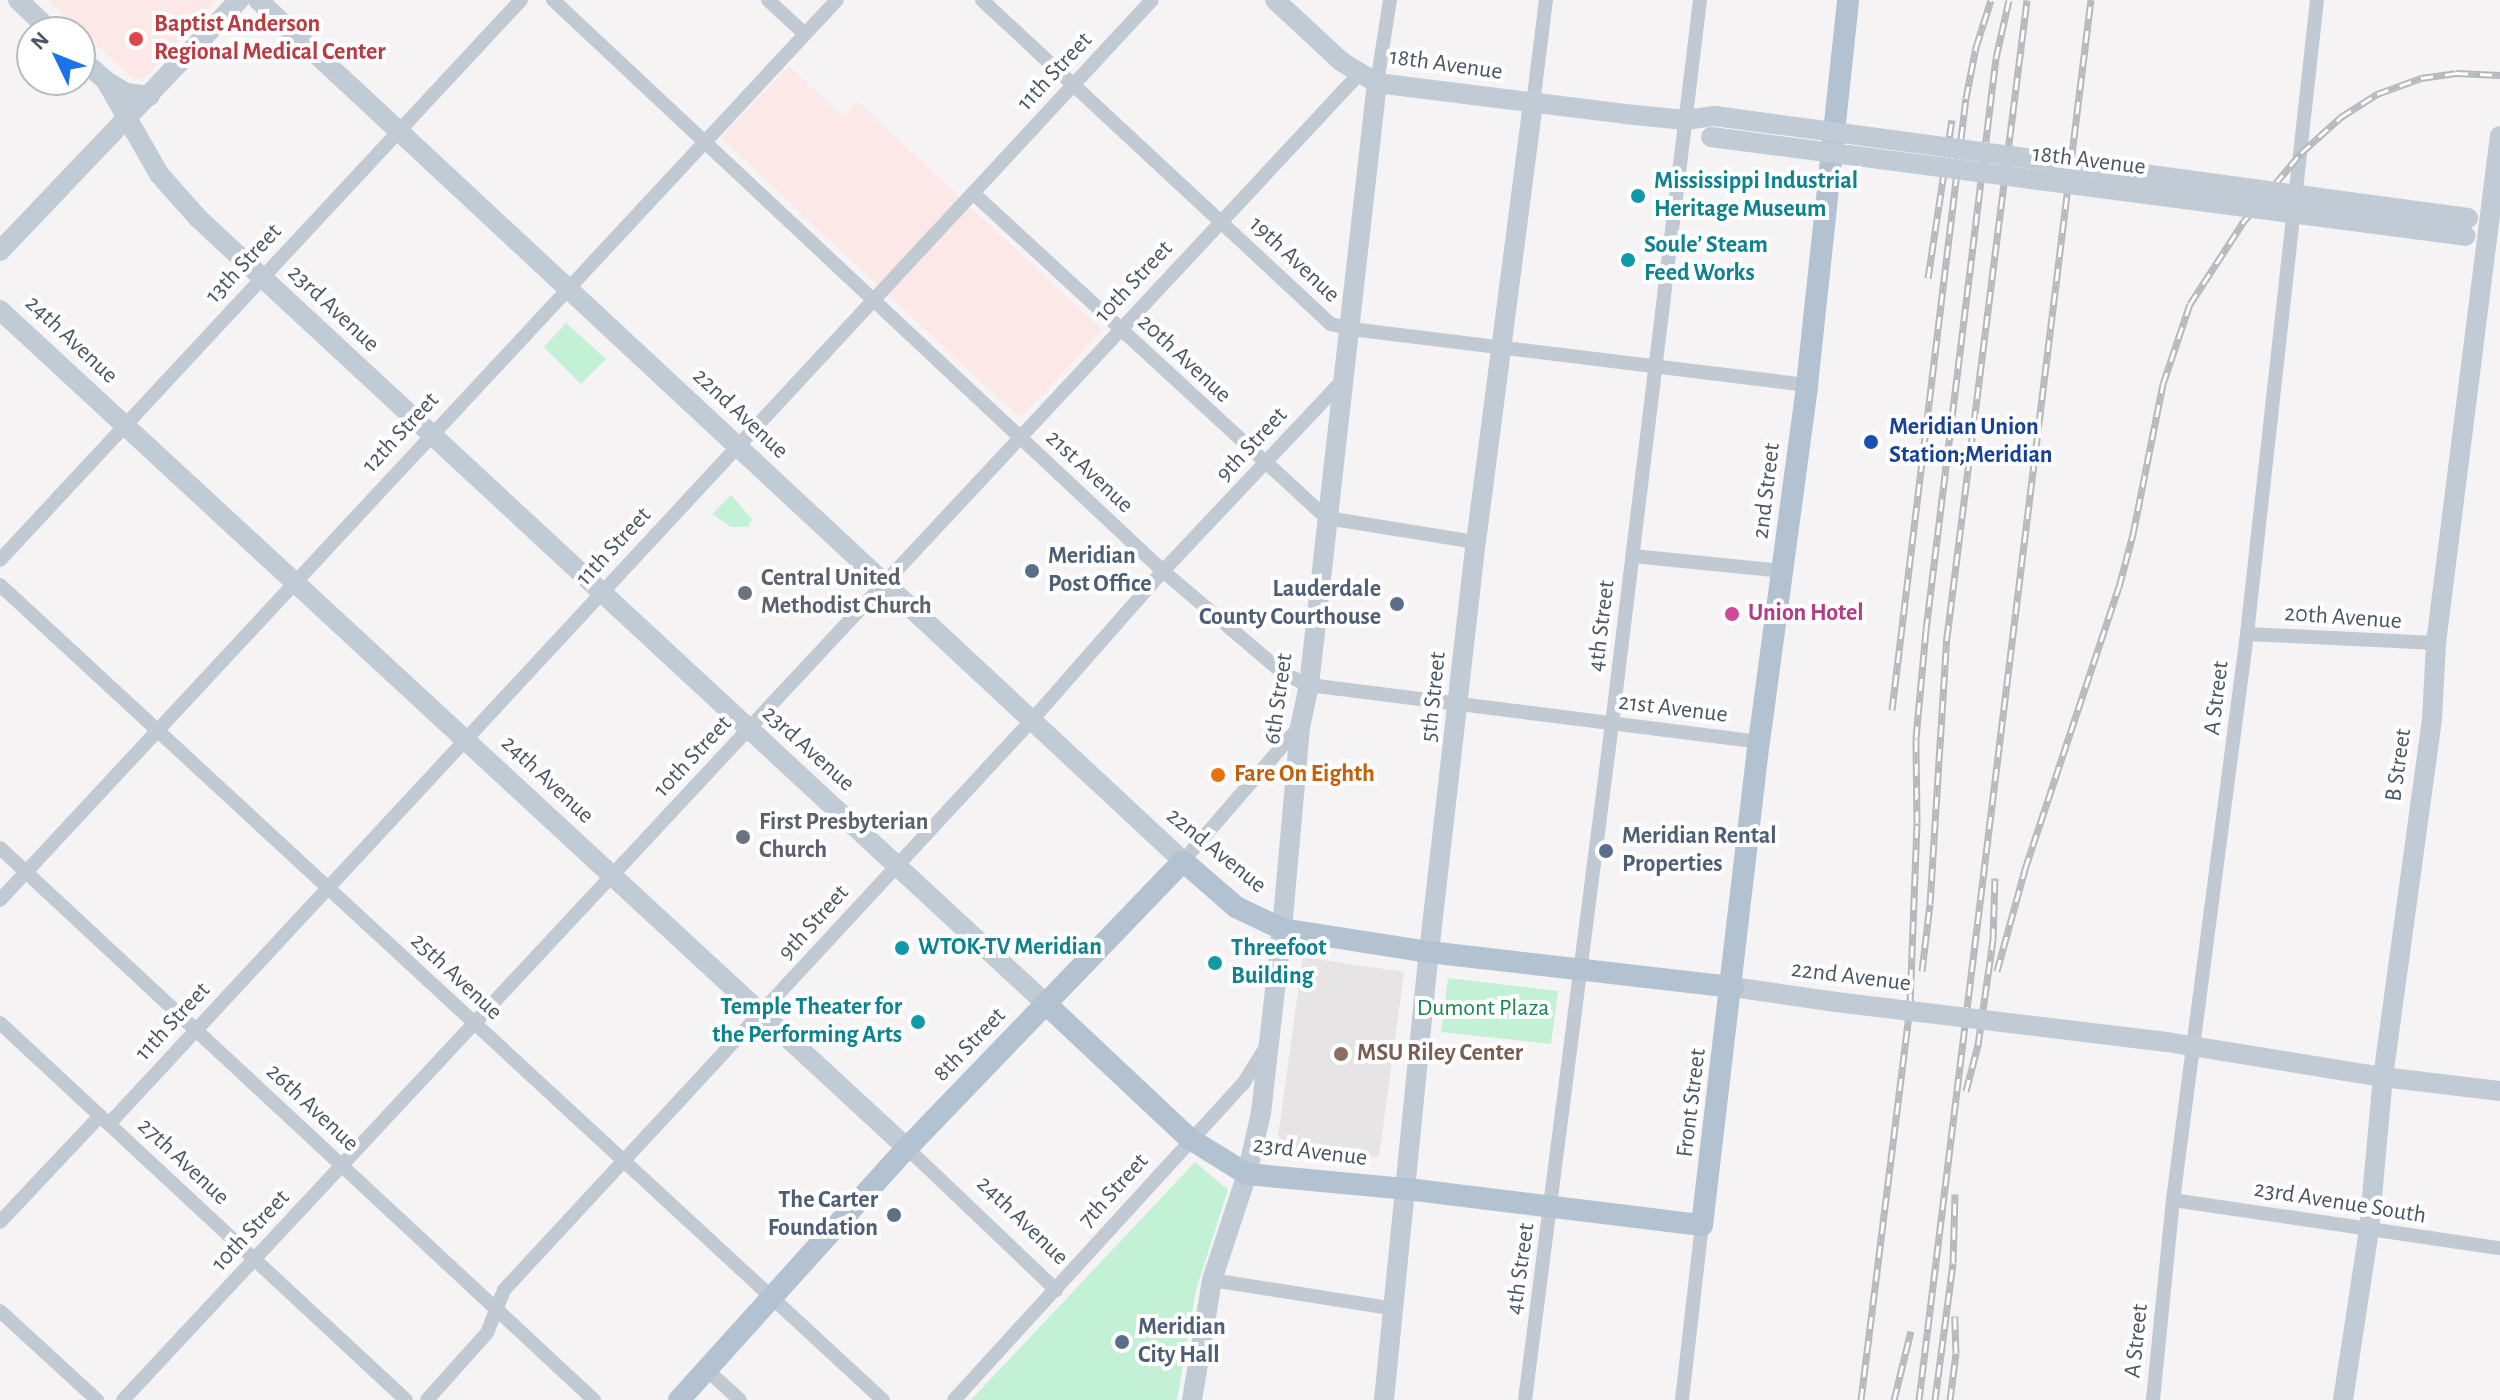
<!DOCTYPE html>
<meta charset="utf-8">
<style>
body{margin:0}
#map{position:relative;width:2500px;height:1400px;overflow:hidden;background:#f5f3f3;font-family:"Alegreya Sans",sans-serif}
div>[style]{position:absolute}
.education>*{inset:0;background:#e6e4e5}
.medical>*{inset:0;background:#fce8e6}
.green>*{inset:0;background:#c3f1d5}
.street>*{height:14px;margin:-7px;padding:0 7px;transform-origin:7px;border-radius:7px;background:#c1cad2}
.secondary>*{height:20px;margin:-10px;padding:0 10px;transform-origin:10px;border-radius:10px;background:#c1cbd6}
.primary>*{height:22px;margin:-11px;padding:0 11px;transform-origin:11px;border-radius:11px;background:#b3c2d1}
.rail>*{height:7px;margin-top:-3.5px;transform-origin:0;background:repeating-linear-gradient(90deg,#fff 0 12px,#b5b8bd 0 24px);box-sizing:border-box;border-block:2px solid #b5b8bd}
.secondary-bridge>*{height:20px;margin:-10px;padding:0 10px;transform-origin:10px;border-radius:10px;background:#c1cbd6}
.dots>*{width:22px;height:22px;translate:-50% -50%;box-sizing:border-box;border:4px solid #fff;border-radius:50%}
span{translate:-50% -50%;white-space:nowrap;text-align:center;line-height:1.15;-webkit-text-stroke:8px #fff;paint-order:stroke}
.health-label{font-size:24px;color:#be3a42;font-weight:700}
.left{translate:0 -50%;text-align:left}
.street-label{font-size:24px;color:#4a5661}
.culture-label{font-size:24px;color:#0d838f;font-weight:700}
.right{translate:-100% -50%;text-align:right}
.transit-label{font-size:24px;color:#164399;font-weight:700}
.service-label{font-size:24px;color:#4e5e75;font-weight:700}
.worship-label{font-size:24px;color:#5b616d;font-weight:700}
.hotel-label{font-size:24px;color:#b23c85;font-weight:700}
.food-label{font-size:24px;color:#c56008;font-weight:700}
.park-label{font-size:24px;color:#17864f}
.education-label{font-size:24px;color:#785e54;font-weight:700}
.north{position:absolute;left:16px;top:16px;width:80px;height:80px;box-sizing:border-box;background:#fff;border:2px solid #b7bbc0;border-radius:50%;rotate:313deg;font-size:22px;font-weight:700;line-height:32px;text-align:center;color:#4a5661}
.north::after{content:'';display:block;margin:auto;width:28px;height:36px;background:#1a73e8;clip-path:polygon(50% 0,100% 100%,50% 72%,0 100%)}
</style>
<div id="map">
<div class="education">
<i style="clip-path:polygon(1303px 957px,1404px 972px,1379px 1157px,1288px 1149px,1278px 1136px)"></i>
</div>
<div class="medical">
<i style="clip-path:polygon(48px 0,217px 0,145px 78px,134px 79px)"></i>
<i style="clip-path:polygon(789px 66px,843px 117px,858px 102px,1102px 330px,1020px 418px,721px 138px)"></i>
</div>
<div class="green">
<i style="clip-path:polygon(566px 323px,606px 359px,581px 384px,544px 347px)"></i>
<i style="clip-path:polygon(731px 495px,752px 519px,748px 527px,731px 527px,712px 514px)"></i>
<i style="clip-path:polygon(1448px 978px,1558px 991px,1551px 1044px,1441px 1032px)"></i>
<i style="clip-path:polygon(1195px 1162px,1228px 1190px,1196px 1290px,1177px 1400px,971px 1400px)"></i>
</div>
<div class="street">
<i style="left:553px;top:0;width:836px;rotate:43.11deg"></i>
<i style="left:1163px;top:571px;width:159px;rotate:40.4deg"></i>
<i style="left:1284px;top:674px;width:27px;rotate:24deg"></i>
<i style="left:1309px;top:685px;width:454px;rotate:7.2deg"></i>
<i style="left:768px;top:0;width:50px;rotate:42.6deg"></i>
<i style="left:982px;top:0;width:476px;rotate:42.9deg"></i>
<i style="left:1331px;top:324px;width:21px;rotate:14deg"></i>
<i style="left:1351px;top:329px;width:459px;rotate:7deg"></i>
<i style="left:1377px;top:83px;width:84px;rotate:-81.1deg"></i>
<i style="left:1533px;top:104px;width:105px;rotate:-82.9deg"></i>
<i style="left:973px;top:193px;width:481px;rotate:42.6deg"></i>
<i style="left:1327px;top:518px;width:151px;rotate:9.2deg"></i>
<i style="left:1633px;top:556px;width:151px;rotate:5.7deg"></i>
<i style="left:0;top:560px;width:765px;rotate:-47.07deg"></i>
<i style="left:0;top:585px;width:1202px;rotate:42.71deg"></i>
<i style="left:2247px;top:634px;width:189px;rotate:2.7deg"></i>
<i style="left:0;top:848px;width:811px;rotate:42.9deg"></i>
<i style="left:1183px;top:861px;width:177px;rotate:-49.1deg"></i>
<i style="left:0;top:900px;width:1229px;rotate:-47.08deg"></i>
<i style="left:0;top:1023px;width:554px;rotate:42.88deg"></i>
<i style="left:109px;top:1124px;width:1533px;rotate:-47.14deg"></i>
<i style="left:907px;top:1148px;width:206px;rotate:43.6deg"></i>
<i style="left:2173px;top:1200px;width:331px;rotate:8.4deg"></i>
<i style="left:0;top:1222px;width:146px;rotate:-46.7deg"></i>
<i style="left:1212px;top:1280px;width:185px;rotate:9deg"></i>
<i style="left:0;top:1311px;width:132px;rotate:42.5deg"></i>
<i style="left:706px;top:1369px;width:46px;rotate:42.4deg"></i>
<i style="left:123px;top:1400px;width:1814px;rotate:-47.01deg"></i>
<i style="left:427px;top:1400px;width:90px;rotate:-48.2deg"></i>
<i style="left:487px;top:1333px;width:46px;rotate:-68.4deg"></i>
<i style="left:504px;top:1290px;width:777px;rotate:-47.19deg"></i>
<i style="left:1032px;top:720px;width:198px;rotate:-48.7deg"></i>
<i style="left:1163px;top:571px;width:265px;rotate:-46.7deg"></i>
<i style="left:954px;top:1400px;width:428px;rotate:-47.6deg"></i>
<i style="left:1243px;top:1084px;width:44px;rotate:-58.1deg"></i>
<i style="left:1525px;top:1400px;width:682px;rotate:-82.67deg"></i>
<i style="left:1612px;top:724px;width:729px;rotate:-83.07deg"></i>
<i style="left:1682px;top:1400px;width:176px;rotate:-83.5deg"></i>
<i style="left:2153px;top:1400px;width:201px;rotate:-84.3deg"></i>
<i style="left:2173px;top:1200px;width:571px;rotate:-82.55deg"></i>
<i style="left:2247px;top:634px;width:638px;rotate:-83.7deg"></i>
</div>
<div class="secondary">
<i style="left:18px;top:0;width:47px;rotate:43.3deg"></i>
<i style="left:258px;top:0;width:1264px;rotate:42.95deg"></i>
<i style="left:1275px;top:0;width:91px;rotate:42.8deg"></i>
<i style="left:1342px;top:62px;width:41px;rotate:31deg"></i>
<i style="left:1377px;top:83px;width:250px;rotate:7.1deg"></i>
<i style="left:1625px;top:114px;width:60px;rotate:5.7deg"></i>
<i style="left:1685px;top:120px;width:30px;rotate:-8deg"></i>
<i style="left:80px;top:58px;width:35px;rotate:41deg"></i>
<i style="left:106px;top:81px;width:23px;rotate:31deg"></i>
<i style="left:126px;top:93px;width:24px;rotate:7deg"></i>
<i style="left:106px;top:81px;width:107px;rotate:60.3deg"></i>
<i style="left:159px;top:174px;width:60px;rotate:48.4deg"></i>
<i style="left:199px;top:219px;width:1153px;rotate:42.82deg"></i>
<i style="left:0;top:251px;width:347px;rotate:-46.4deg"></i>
<i style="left:0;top:310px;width:1235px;rotate:42.74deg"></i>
<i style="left:1733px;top:987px;width:104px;rotate:8.3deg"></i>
<i style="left:2167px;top:1042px;width:219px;rotate:9.2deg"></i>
<i style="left:2383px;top:1077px;width:118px;rotate:6.8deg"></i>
<i style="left:1192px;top:1400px;width:122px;rotate:-80.5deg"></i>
<i style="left:1212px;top:1280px;width:112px;rotate:-71.7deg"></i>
<i style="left:1247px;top:1174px;width:63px;rotate:-77.1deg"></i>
<i style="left:1261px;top:1113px;width:185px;rotate:-83.5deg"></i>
<i style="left:1282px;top:929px;width:203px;rotate:-84.9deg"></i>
<i style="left:1300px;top:727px;width:43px;rotate:-77.9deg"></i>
<i style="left:1309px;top:685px;width:606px;rotate:-83.56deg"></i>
<i style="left:1384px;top:1400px;width:450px;rotate:-84.3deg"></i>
<i style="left:1429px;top:952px;width:413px;rotate:-83.5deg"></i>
<i style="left:1476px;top:542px;width:442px;rotate:-82.6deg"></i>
<i style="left:2343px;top:1400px;width:172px;rotate:-81.3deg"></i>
<i style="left:2369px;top:1230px;width:154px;rotate:-84.8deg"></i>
<i style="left:2383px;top:1077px;width:362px;rotate:-82.2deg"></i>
<i style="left:2432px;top:718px;width:75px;rotate:-86.9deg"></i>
<i style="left:2436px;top:643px;width:511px;rotate:-82.81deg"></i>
</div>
<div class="primary">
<i style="left:1045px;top:1003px;width:199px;rotate:43.2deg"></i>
<i style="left:1190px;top:1139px;width:67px;rotate:31.6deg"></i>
<i style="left:1247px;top:1174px;width:161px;rotate:5.4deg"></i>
<i style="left:1407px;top:1189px;width:297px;rotate:7deg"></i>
<i style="left:1702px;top:1225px;width:486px;rotate:-83.3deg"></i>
<i style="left:1759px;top:742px;width:360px;rotate:-82.3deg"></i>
<i style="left:1807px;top:385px;width:387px;rotate:-83.9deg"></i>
<i style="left:679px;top:1400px;width:340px;rotate:-47.9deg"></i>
<i style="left:907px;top:1148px;width:398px;rotate:-46.1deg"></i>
<i style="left:1183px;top:861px;width:70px;rotate:41deg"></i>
<i style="left:1236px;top:907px;width:51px;rotate:25.6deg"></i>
<i style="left:1282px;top:929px;width:149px;rotate:8.9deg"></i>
<i style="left:1429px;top:952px;width:306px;rotate:6.6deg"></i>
</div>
<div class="rail">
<i style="left:1928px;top:278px;width:160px;rotate:-81.4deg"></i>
<i style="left:1892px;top:710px;width:616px;rotate:-83.11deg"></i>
<i style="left:1966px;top:98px;width:52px;rotate:-78.9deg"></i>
<i style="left:1976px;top:47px;width:49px;rotate:-72.3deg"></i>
<i style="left:1922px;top:971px;width:67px;rotate:-83.2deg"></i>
<i style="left:1930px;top:904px;width:268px;rotate:-86.4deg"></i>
<i style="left:1947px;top:637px;width:642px;rotate:-82.84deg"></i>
<i style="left:1997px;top:971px;width:106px;rotate:-74.6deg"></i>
<i style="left:2025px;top:869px;width:297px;rotate:-71.6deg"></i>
<i style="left:2119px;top:587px;width:55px;rotate:-75.2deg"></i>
<i style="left:2133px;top:534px;width:153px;rotate:-78.7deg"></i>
<i style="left:2163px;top:384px;width:84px;rotate:-71.4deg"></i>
<i style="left:2190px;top:304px;width:99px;rotate:-57deg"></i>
<i style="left:2244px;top:221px;width:89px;rotate:-50deg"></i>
<i style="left:2301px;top:153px;width:54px;rotate:-42deg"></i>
<i style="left:2341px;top:117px;width:43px;rotate:-32.6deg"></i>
<i style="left:2377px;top:94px;width:47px;rotate:-20deg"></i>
<i style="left:2421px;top:78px;width:35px;rotate:-8deg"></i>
<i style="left:2456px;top:73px;width:44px;rotate:2.6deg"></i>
<i style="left:1966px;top:1091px;width:48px;rotate:-75.4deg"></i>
<i style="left:1978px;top:1045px;width:106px;rotate:-81.9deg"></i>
<i style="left:1993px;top:940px;width:62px;rotate:-88.2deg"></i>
<i style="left:1861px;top:1400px;width:398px;rotate:-82.9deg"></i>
<i style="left:1910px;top:1005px;width:182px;rotate:-87.8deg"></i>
<i style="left:1917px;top:823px;width:85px;rotate:-90.7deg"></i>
<i style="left:1916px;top:738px;width:108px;rotate:-84.7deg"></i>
<i style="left:1926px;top:630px;width:576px;rotate:-83.02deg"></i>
<i style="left:1996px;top:58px;width:59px;rotate:-77.4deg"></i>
<i style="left:1894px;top:1400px;width:71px;rotate:-76.2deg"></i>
<i style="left:1919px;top:1400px;width:1411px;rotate:-83deg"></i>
<i style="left:1935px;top:1400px;width:138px;rotate:-82.5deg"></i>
<i style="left:1953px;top:1263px;width:69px;rotate:-88.3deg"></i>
<i style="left:1950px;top:1400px;width:47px;rotate:-82.7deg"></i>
<i style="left:1956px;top:1353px;width:37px;rotate:-92deg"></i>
</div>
<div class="secondary-bridge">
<i style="left:1715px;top:116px;width:760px;rotate:7.71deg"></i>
<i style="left:1711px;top:137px;width:761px;rotate:7.47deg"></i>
<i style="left:1836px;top:1002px;width:333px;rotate:6.9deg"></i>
</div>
<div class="dots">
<i style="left:136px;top:39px;background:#e0444e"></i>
<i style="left:1638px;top:196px;background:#0f9aa8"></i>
<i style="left:1628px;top:260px;background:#0f9aa8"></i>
<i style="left:1871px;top:442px;background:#1a4fb4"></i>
<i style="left:1032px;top:571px;background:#5c6f8a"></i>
<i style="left:745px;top:593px;background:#6b7280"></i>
<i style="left:1397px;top:604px;background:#5c6f8a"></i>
<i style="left:1732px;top:614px;background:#d1479c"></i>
<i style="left:1218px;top:775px;background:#e8710a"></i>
<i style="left:743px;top:837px;background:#6b7280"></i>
<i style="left:1606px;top:851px;background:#5c6f8a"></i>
<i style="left:902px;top:948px;background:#0f9aa8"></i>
<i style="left:1215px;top:963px;background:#0f9aa8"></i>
<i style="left:918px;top:1022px;background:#0f9aa8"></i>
<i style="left:1341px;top:1054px;background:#8d6e63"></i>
<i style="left:894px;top:1215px;background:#5c6f8a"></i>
<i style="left:1122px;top:1342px;background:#5c6f8a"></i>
</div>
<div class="health-label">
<span class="left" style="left:154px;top:39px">Baptist Anderson<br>Regional Medical Center</span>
</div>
<div class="street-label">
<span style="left:1446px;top:65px;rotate:8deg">18th Avenue</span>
<span style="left:1055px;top:72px;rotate:-47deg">11th Street</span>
<span style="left:2089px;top:161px;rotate:7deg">18th Avenue</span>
<span style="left:1294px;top:260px;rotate:43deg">19th Avenue</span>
<span style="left:244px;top:264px;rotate:-47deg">13th Street</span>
<span style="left:1134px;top:282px;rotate:-47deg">10th Street</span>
<span style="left:333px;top:309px;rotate:43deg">23rd Avenue</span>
<span style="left:71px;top:340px;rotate:43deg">24th Avenue</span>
<span style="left:1184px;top:359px;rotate:43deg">20th Avenue</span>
<span style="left:740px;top:414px;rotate:43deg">22nd Avenue</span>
<span style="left:401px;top:433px;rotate:-47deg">12th Street</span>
<span style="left:1252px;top:445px;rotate:-47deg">9th Street</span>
<span style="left:1089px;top:472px;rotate:43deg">21st Avenue</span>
<span style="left:1767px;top:491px;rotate:-83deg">2nd Street</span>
<span style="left:614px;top:547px;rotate:-47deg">11th Street</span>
<span style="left:2343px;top:618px;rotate:4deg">20th Avenue</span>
<span style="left:1602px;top:626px;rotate:-83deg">4th Street</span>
<span style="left:1434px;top:697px;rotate:-84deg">5th Street</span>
<span style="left:2217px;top:698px;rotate:-83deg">A Street</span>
<span style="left:1279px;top:699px;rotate:-82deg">6th Street</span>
<span style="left:1673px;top:709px;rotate:7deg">21st Avenue</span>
<span style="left:808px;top:749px;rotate:42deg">23rd Avenue</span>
<span style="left:693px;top:757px;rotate:-47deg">10th Street</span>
<span style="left:2399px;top:765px;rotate:-82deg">B Street</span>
<span style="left:547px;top:780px;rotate:43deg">24th Avenue</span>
<span style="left:1216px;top:851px;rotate:39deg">22nd Avenue</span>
<span style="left:814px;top:923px;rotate:-48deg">9th Street</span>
<span style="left:456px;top:977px;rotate:43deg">25th Avenue</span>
<span style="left:1851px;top:977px;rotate:7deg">22nd Avenue</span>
<span style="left:173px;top:1022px;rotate:-47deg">11th Street</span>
<span style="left:970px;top:1045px;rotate:-46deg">8th Street</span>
<span style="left:1692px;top:1103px;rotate:-83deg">Front Street</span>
<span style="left:312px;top:1108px;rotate:43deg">26th Avenue</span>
<span style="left:1310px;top:1152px;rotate:7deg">23rd Avenue</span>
<span style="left:183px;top:1162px;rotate:43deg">27th Avenue</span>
<span style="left:1114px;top:1191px;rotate:-48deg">7th Street</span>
<span style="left:2340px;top:1203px;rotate:9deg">23rd Avenue South</span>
<span style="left:1022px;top:1221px;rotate:44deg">24th Avenue</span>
<span style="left:251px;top:1231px;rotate:-47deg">10th Street</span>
<span style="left:1521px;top:1269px;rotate:-82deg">4th Street</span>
<span style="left:2137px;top:1341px;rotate:-84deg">A Street</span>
</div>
<div class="culture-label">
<span class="left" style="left:1654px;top:196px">Mississippi Industrial<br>Heritage Museum</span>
<span class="left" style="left:1644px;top:260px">Soule’ Steam<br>Feed Works</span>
<span class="left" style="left:918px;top:948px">WTOK-TV Meridian</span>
<span class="left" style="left:1231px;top:963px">Threefoot<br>Building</span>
<span class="right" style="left:902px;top:1022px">Temple Theater for<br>the Performing Arts</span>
</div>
<div class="transit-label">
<span class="left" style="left:1889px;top:442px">Meridian Union<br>Station;Meridian</span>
</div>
<div class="service-label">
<span class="left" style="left:1048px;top:571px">Meridian<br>Post Office</span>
<span class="right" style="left:1381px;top:604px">Lauderdale<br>County Courthouse</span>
<span class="left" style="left:1622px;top:851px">Meridian Rental<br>Properties</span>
<span class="right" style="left:878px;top:1215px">The Carter<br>Foundation</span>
<span class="left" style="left:1138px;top:1342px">Meridian<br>City Hall</span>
</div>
<div class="worship-label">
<span class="left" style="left:761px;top:593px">Central United<br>Methodist Church</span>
<span class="left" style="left:759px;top:837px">First Presbyterian<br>Church</span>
</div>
<div class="hotel-label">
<span class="left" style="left:1748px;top:614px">Union Hotel</span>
</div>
<div class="food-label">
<span class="left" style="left:1234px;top:775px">Fare On Eighth</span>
</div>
<div class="park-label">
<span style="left:1483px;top:1009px">Dumont Plaza</span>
</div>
<div class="education-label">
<span class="left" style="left:1357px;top:1054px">MSU Riley Center</span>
</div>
<div class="north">N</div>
</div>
